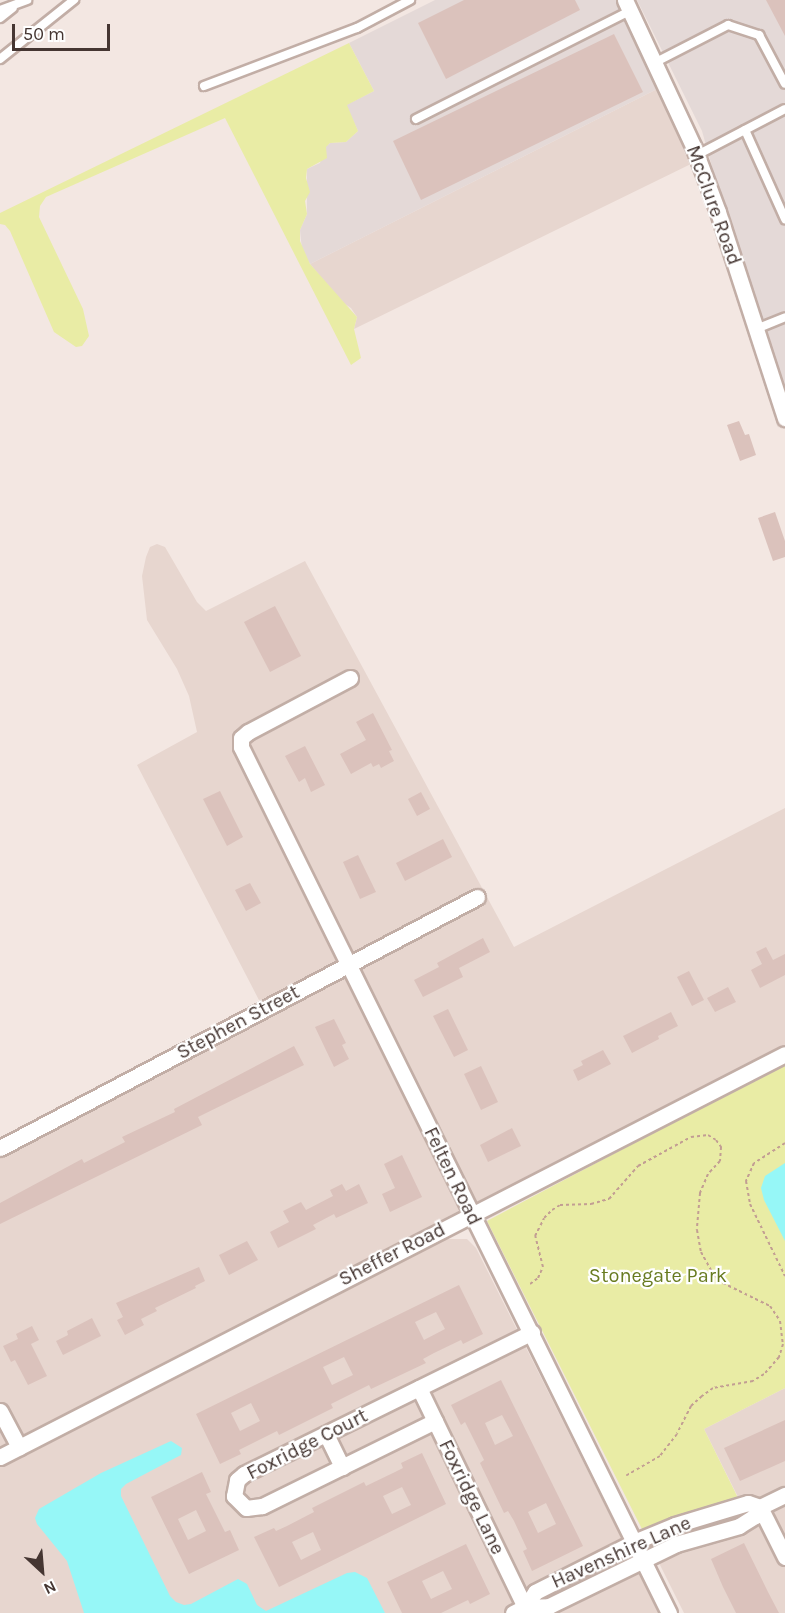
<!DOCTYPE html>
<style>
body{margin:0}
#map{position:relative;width:785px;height:1613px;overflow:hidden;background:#f3e7e2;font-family:Karla,sans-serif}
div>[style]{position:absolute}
.residential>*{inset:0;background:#e7d6cf}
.industrial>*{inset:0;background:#e4d9d7}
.green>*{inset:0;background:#e9eca5}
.water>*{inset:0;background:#96f7f7}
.building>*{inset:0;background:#dbc2bc}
.path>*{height:2px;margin-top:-1px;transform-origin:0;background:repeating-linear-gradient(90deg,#c29e93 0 3px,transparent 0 6px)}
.roads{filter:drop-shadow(2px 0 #c2aea6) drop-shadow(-2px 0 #c2aea6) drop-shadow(0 2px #c2aea6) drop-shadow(0 -2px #c2aea6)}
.service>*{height:8px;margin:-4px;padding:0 4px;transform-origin:4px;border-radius:4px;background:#fff}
.minor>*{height:15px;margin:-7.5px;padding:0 7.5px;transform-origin:7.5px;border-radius:7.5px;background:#fff}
span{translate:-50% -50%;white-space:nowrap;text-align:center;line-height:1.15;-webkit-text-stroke:4.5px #fff;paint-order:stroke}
.street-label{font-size:20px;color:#453632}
.park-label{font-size:20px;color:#687b20}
.north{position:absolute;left:12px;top:1541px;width:60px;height:60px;-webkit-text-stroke:4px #fff;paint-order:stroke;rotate:154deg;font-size:16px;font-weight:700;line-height:24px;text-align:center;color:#453632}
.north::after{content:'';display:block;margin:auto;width:21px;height:27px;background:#453632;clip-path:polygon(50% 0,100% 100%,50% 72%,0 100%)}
.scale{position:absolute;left:12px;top:24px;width:98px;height:27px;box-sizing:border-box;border:3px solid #453632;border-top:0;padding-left:8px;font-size:18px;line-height:21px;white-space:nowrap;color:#453632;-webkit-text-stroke:4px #fff;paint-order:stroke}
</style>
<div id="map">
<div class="residential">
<i style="clip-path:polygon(661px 87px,695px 162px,354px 329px,357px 317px,351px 308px,342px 302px,310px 264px)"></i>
<i style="clip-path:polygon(157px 544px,165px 547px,197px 602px,206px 611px,305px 561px,514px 947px,785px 808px,785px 1047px,437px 1222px,0 1450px,0 1141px,261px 1004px,137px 765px,197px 732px,189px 696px,177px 669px,147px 620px,142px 576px,146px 557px,150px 547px)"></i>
<i style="clip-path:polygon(439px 1239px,467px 1239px,476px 1248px,659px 1613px,0 1613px,0 1464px)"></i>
<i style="clip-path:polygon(785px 1388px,785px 1613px,684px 1613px,643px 1531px,686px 1513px,739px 1499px,704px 1429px)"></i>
</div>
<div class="industrial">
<i style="clip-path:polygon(435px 0,616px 0,661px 87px,310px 264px,302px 250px,300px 230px,307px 214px,307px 169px,320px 163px,325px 147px,330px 143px,346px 142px,358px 131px,346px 105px,374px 91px,349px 43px)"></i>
<i style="clip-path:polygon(637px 0,785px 0,785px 403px,767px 363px,702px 131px)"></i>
</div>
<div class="green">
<i style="clip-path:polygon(349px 43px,374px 91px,347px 105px,358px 131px,346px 142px,330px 143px,326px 147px,327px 158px,307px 169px,306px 178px,310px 192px,305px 201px,307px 214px,300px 230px,300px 241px,310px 264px,357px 317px,354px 329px,361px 358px,351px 365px,225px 118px,46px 197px,40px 206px,39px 217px,83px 309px,89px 336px,82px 346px,76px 347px,54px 332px,10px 231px,5px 225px,0 224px,0 213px)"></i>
<i style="clip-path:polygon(785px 1063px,785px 1388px,704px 1429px,739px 1500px,686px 1513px,643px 1531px,487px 1221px)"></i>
</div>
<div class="water">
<i style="clip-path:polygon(785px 1163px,785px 1241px,764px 1200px,761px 1188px,765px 1176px)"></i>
<i style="clip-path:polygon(171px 1441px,182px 1448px,181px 1455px,126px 1484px,121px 1489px,121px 1496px,170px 1596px,176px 1602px,184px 1605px,191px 1604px,238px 1579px,247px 1584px,257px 1605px,266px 1611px,347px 1573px,355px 1572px,367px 1578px,385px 1613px,84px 1613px,67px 1561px,37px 1524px,35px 1518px,39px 1509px,101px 1473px)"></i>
</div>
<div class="building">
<i style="clip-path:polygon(464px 0,575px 0,580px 10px,446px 79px,418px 23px)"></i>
<i style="clip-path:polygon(766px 0,785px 0,785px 36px)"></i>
<i style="clip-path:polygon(614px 34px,643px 92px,421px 200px,393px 141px)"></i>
<i style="clip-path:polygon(739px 421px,745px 435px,749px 434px,756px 455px,740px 461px,727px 425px)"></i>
<i style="clip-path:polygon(775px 512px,785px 541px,785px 557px,773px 561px,758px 518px)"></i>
<i style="clip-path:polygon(275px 606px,301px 656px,270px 672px,244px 622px)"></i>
<i style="clip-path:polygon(373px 713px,392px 750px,389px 751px,394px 761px,381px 768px,379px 764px,373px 767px,371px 763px,351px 774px,340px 754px,366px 740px,356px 722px)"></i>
<i style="clip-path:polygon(305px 746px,325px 785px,311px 792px,305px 778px,299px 782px,285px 756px)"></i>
<i style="clip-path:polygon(220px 791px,243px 837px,227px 846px,203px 799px)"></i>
<i style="clip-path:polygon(421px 792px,430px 809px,417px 816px,408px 799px)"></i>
<i style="clip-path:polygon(443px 839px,452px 857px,405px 881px,396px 863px)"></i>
<i style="clip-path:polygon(358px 855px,376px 892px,360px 899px,343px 862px)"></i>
<i style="clip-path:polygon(250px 883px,261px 903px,246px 911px,235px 890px)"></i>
<i style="clip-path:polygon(483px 938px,490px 952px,459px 968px,463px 977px,423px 997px,414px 980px,439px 967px,437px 963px)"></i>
<i style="clip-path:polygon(766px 947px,773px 960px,785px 954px,785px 975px,760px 988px,751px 970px,762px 964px,756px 952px)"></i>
<i style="clip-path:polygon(689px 971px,704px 1000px,692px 1006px,677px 977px)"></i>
<i style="clip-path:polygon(728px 987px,736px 1002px,715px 1012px,707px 998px)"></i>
<i style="clip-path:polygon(448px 1009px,468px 1050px,454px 1057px,433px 1016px)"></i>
<i style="clip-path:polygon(671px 1012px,678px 1026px,658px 1036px,659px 1039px,632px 1053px,623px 1036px)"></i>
<i style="clip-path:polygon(334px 1019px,346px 1043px,342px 1045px,349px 1059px,334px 1067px,315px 1027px)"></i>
<i style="clip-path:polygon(294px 1046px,304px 1065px,198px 1117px,202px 1125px,0 1224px,0 1203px,82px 1159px,84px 1163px,125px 1142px,122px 1137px,175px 1112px,174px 1109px)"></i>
<i style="clip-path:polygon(603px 1050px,611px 1064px,578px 1081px,573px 1070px,583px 1065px,581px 1061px)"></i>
<i style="clip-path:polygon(481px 1066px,498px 1102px,481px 1110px,464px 1074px)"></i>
<i style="clip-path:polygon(512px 1128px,521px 1146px,488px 1162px,480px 1145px)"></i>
<i style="clip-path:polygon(402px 1155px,422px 1197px,390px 1212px,382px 1194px,395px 1188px,384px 1164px)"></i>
<i style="clip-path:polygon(342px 1184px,346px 1191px,359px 1184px,368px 1203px,336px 1218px,334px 1214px,313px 1225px,316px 1229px,278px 1248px,270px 1232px,289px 1222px,283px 1211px,301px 1202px,306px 1210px,333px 1196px,330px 1190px)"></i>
<i style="clip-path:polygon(247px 1241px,258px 1260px,229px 1275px,219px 1255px)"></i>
<i style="clip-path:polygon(199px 1267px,205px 1281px,195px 1286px,196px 1288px,155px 1308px,157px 1311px,141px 1319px,144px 1325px,125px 1335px,117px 1320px,123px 1317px,116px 1303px)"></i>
<i style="clip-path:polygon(evenodd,459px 1285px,483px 1334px,463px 1344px,461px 1340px,434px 1353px,423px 1359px,426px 1363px,371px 1389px,369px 1385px,331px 1404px,333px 1408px,279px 1435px,277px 1431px,239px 1450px,241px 1454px,220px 1464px,196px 1414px,459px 1285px,436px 1312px,445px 1329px,424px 1340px,415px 1322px,436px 1312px,459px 1285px,344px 1357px,353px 1375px,332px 1385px,323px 1367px,344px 1357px,459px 1285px,251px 1403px,260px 1421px,240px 1431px,231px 1413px,251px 1403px)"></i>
<i style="clip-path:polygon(92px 1318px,101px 1336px,63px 1355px,56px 1341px,68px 1335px,67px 1331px)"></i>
<i style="clip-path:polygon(32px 1326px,39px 1340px,31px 1344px,47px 1376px,28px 1385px,15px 1360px,11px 1362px,3px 1346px,18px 1339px,16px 1334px)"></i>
<i style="clip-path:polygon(evenodd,501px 1380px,583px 1546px,532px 1571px,523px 1551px,527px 1549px,514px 1521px,508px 1511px,504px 1513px,480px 1463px,484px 1460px,465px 1422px,461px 1425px,451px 1405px,501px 1380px,502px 1415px,513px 1436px,495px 1445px,485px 1423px,502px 1415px,501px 1380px,546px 1503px,556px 1524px,538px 1533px,528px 1512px,546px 1503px)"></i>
<i style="clip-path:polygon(785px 1420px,785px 1461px,740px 1481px,724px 1448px)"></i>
<i style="clip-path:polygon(evenodd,422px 1453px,446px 1504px,279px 1587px,254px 1537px,274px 1528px,276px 1531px,287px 1526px,314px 1512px,312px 1508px,364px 1482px,366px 1486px,393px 1473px,403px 1468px,401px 1463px,422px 1453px,402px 1487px,411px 1505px,392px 1514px,383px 1496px,402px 1487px,422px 1453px,313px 1532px,321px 1550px,301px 1560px,292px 1542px,313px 1532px)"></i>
<i style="clip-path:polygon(evenodd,202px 1472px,211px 1492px,206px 1494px,225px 1532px,230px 1530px,239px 1550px,189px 1574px,151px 1497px,202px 1472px,196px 1510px,206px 1531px,188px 1540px,178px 1519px,196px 1510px)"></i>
<i style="clip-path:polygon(744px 1543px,768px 1592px,779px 1613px,736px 1613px,723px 1587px,711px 1559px)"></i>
<i style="clip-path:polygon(evenodd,466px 1544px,490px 1594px,470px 1604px,468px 1600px,441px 1613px,402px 1613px,387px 1582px,466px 1544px,443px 1571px,452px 1589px,431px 1599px,422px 1581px,443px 1571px)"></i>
</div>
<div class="path">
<i style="left:785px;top:1143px;width:37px;rotate:147deg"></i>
<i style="left:754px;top:1163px;width:20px;rotate:114deg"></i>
<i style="left:746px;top:1181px;width:23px;rotate:80deg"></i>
<i style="left:750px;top:1204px;width:80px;rotate:64.1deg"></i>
<i style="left:530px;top:1284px;width:10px;rotate:-37deg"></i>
<i style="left:538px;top:1278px;width:12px;rotate:-66deg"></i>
<i style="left:543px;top:1267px;width:32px;rotate:-104deg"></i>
<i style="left:535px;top:1236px;width:20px;rotate:-63deg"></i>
<i style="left:544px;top:1218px;width:11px;rotate:-45deg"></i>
<i style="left:552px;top:1210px;width:9px;rotate:-32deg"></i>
<i style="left:560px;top:1205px;width:31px;rotate:-2deg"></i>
<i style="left:591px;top:1204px;width:19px;rotate:-16deg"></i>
<i style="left:609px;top:1199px;width:44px;rotate:-48.7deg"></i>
<i style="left:638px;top:1166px;width:60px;rotate:-28.7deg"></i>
<i style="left:691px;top:1137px;width:17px;rotate:-7deg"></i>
<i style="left:708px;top:1135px;width:9px;rotate:32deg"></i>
<i style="left:716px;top:1140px;width:9px;rotate:54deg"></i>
<i style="left:721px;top:1147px;width:14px;rotate:94deg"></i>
<i style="left:720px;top:1161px;width:18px;rotate:133deg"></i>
<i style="left:708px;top:1174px;width:21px;rotate:113deg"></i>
<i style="left:700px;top:1193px;width:37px;rotate:95deg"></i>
<i style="left:697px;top:1230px;width:22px;rotate:80deg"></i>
<i style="left:701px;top:1252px;width:26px;rotate:61deg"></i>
<i style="left:714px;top:1275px;width:12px;rotate:42deg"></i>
<i style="left:723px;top:1283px;width:52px;rotate:26.1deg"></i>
<i style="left:770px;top:1306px;width:18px;rotate:56deg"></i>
<i style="left:780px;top:1321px;width:23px;rotate:83deg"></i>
<i style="left:783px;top:1344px;width:14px;rotate:107deg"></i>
<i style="left:779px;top:1357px;width:23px;rotate:131deg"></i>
<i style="left:764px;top:1374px;width:13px;rotate:148deg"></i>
<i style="left:753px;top:1381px;width:41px;rotate:170.1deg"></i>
<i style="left:713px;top:1388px;width:14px;rotate:144deg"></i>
<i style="left:702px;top:1396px;width:15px;rotate:138deg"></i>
<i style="left:691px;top:1406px;width:31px;rotate:117deg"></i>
<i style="left:677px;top:1434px;width:28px;rotate:128deg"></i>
<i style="left:660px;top:1456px;width:39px;rotate:150deg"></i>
</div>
<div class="roads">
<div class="service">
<i style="left:0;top:10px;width:29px;rotate:-20deg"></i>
<i style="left:0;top:18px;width:16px;rotate:-38deg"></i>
<i style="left:0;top:59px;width:95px;rotate:-38.6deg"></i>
<i style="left:656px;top:62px;width:81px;rotate:-27.2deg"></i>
<i style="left:728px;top:25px;width:33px;rotate:18deg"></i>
<i style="left:759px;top:35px;width:55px;rotate:62deg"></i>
<i style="left:204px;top:86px;width:164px;rotate:-20.8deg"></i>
<i style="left:357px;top:28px;width:60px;rotate:-27.8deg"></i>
<i style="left:416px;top:119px;width:240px;rotate:-26.8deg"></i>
<i style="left:745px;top:130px;width:98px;rotate:65.8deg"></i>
<i style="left:697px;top:155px;width:99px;rotate:-27.6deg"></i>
<i style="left:756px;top:329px;width:31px;rotate:-22deg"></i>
</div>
<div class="minor">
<i style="left:625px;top:0;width:163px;rotate:65deg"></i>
<i style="left:694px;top:148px;width:68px;rotate:69.4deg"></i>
<i style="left:718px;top:212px;width:217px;rotate:72deg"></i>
<i style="left:350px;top:678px;width:115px;rotate:152.1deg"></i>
<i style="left:248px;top:732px;width:9px;rotate:139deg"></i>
<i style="left:241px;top:738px;width:9px;rotate:90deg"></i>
<i style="left:241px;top:747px;width:966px;rotate:63.7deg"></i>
<i style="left:0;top:1148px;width:539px;rotate:-27.75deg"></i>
<i style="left:419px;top:1388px;width:243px;rotate:64.2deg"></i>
<i style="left:0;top:1411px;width:41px;rotate:62.2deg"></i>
<i style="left:435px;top:1421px;width:193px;rotate:153.8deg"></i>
<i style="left:262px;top:1506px;width:16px;rotate:173deg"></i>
<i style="left:246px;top:1508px;width:17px;rotate:-135deg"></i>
<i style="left:234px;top:1496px;width:16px;rotate:-79deg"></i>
<i style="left:237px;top:1480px;width:9px;rotate:-41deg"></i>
<i style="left:244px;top:1474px;width:321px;rotate:-26.2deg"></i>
<i style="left:326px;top:1434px;width:37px;rotate:64deg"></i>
<i style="left:0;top:1457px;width:882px;rotate:-27.17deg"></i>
<i style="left:760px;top:1507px;width:56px;rotate:63.4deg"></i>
<i style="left:525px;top:1607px;width:18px;rotate:-56deg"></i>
<i style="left:535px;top:1592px;width:111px;rotate:-26.8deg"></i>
<i style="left:634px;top:1542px;width:44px;rotate:-22.5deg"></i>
<i style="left:675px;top:1525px;width:76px;rotate:-16.8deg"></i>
<i style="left:748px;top:1503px;width:13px;rotate:18deg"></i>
<i style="left:513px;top:1613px;width:13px;rotate:-27deg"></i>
<i style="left:525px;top:1607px;width:24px;rotate:-2deg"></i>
<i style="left:549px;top:1606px;width:141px;rotate:-26deg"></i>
<i style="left:676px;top:1544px;width:66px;rotate:-15.9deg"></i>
<i style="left:739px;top:1526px;width:19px;rotate:-32deg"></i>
<i style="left:755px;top:1516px;width:10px;rotate:-61deg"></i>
<i style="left:760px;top:1507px;width:28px;rotate:-26deg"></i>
</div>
</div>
<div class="street-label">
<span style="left:714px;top:205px;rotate:70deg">McClure Road</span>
<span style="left:238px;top:1022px;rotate:-28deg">Stephen Street</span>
<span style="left:453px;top:1176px;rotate:64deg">Felten Road</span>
<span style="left:392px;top:1254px;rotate:-27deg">Sheffer Road</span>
<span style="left:307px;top:1444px;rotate:-27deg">Foxridge Court</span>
<span style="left:472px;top:1497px;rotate:64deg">Foxridge Lane</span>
<span style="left:621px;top:1552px;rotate:-24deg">Havenshire Lane</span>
</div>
<div class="park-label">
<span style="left:658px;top:1275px">Stonegate Park</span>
</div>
<div class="north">N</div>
<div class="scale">50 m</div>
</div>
